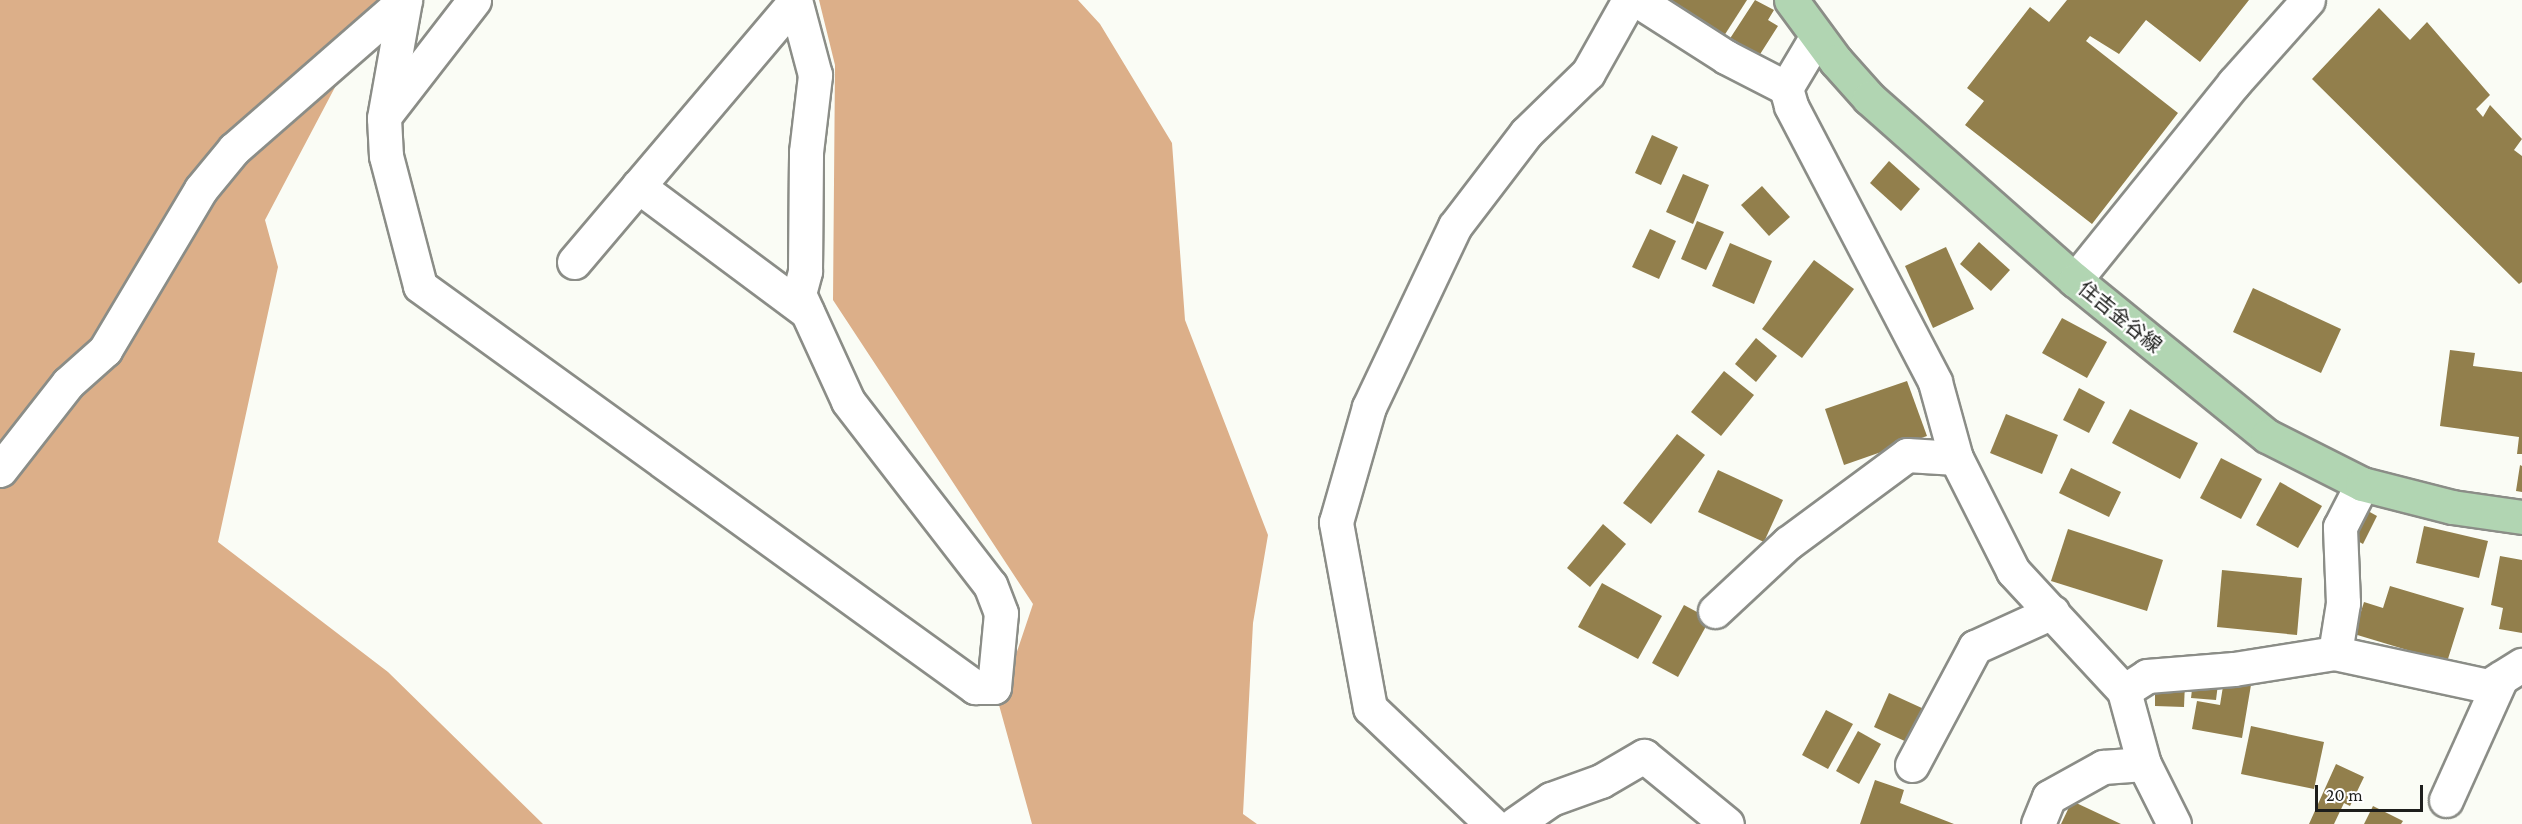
<!DOCTYPE html>
<meta charset="utf-8">
<style>
body{margin:0}
#map{position:relative;width:2522px;height:824px;overflow:hidden;background:#fafcf5;font-family:"Crimson Pro","Noto Sans JP",serif}
div>[style]{position:absolute}
.forest>*{inset:0;background:#dcaf89}
.building>*{inset:0;background:#927f4c}
.roads{filter:drop-shadow(2px 0 #8b8d87) drop-shadow(-2px 0 #8b8d87) drop-shadow(0 2px #8b8d87) drop-shadow(0 -2px #8b8d87)}
.minor>*{height:33px;margin:-16.5px;padding:0 16.5px;transform-origin:16.5px;border-radius:16.5px;background:#fff}
.major>*{height:33px;margin:-16.5px;padding:0 16.5px;transform-origin:16.5px;border-radius:16.5px;background:#b1d5b2}
span{translate:-50% -50%;white-space:nowrap;text-align:center;line-height:1.15;-webkit-text-stroke:4.5px #fff;paint-order:stroke}
.street-label{font-size:20px;color:#1d1e1c}
.scale{position:absolute;left:2315px;top:785px;width:108px;height:27px;box-sizing:border-box;border:3px solid #1d1e1c;border-top:0;padding-left:8px;font-size:18px;line-height:21px;white-space:nowrap;color:#1d1e1c;-webkit-text-stroke:4px #fff;paint-order:stroke}
</style>
<div id="map">
<div class="forest">
<i style="clip-path:polygon(0 0,381px 0,265px 220px,278px 267px,218px 542px,388px 672px,543px 824px,0 824px)"></i>
<i style="clip-path:polygon(819px 0,1078px 0,1100px 24px,1172px 143px,1185px 320px,1268px 535px,1253px 623px,1243px 814px,1257px 824px,1032px 824px,999px 705px,1033px 604px,833px 300px,835px 65px)"></i>
</div>
<div class="building">
<i style="clip-path:polygon(1663px 0,1747px 0,1722px 39px)"></i>
<i style="clip-path:polygon(1755px 0,1774px 10px,1768px 20px,1778px 26px,1757px 59px,1729px 40px)"></i>
<i style="clip-path:polygon(2067px 0,2249px 0,2200px 62px,2146px 20px,2119px 54px,2090px 36px,2086px 41px,2178px 113px,2092px 224px,1965px 125px,1984px 101px,1967px 88px,2030px 7px,2049px 22px)"></i>
<i style="clip-path:polygon(2379px 8px,2410px 40px,2427px 22px,2490px 95px,2476px 109px,2483px 117px,2490px 105px,2522px 139px,2514px 150px,2522px 156px,2522px 282px,2519px 284px,2312px 79px)"></i>
<i style="clip-path:polygon(1652px 135px,1678px 147px,1661px 185px,1635px 173px)"></i>
<i style="clip-path:polygon(1889px 161px,1920px 189px,1901px 211px,1870px 183px)"></i>
<i style="clip-path:polygon(1683px 174px,1709px 185px,1693px 224px,1666px 212px)"></i>
<i style="clip-path:polygon(1762px 186px,1790px 217px,1769px 236px,1741px 205px)"></i>
<i style="clip-path:polygon(1697px 221px,1724px 232px,1706px 270px,1681px 259px)"></i>
<i style="clip-path:polygon(1650px 229px,1676px 241px,1659px 279px,1632px 267px)"></i>
<i style="clip-path:polygon(1979px 242px,2010px 270px,1991px 291px,1960px 264px)"></i>
<i style="clip-path:polygon(1730px 243px,1772px 261px,1754px 304px,1712px 286px)"></i>
<i style="clip-path:polygon(1946px 247px,1974px 309px,1933px 328px,1905px 266px)"></i>
<i style="clip-path:polygon(1814px 260px,1854px 289px,1802px 358px,1762px 329px)"></i>
<i style="clip-path:polygon(2253px 288px,2341px 329px,2321px 373px,2233px 332px)"></i>
<i style="clip-path:polygon(2062px 318px,2107px 342px,2087px 378px,2042px 353px)"></i>
<i style="clip-path:polygon(1756px 338px,1777px 356px,1756px 382px,1735px 364px)"></i>
<i style="clip-path:polygon(2450px 350px,2475px 353px,2473px 366px,2522px 372px,2522px 454px,2517px 454px,2519px 437px,2440px 426px)"></i>
<i style="clip-path:polygon(1724px 371px,1754px 395px,1721px 436px,1691px 412px)"></i>
<i style="clip-path:polygon(1907px 381px,1927px 436px,1844px 465px,1825px 409px)"></i>
<i style="clip-path:polygon(2079px 388px,2105px 402px,2089px 433px,2063px 420px)"></i>
<i style="clip-path:polygon(2130px 409px,2198px 443px,2180px 479px,2112px 443px)"></i>
<i style="clip-path:polygon(2006px 414px,2058px 435px,2042px 474px,1990px 453px)"></i>
<i style="clip-path:polygon(1677px 434px,1705px 455px,1651px 524px,1623px 503px)"></i>
<i style="clip-path:polygon(2221px 458px,2262px 479px,2241px 519px,2200px 498px)"></i>
<i style="clip-path:polygon(2520px 465px,2522px 466px,2522px 492px,2516px 491px)"></i>
<i style="clip-path:polygon(2071px 468px,2121px 492px,2109px 517px,2059px 493px)"></i>
<i style="clip-path:polygon(1718px 470px,1783px 500px,1764px 542px,1698px 512px)"></i>
<i style="clip-path:polygon(2280px 482px,2322px 506px,2298px 548px,2256px 525px)"></i>
<i style="clip-path:polygon(2359px 506px,2377px 516px,2363px 544px,2345px 534px)"></i>
<i style="clip-path:polygon(1603px 524px,1626px 544px,1590px 587px,1567px 568px)"></i>
<i style="clip-path:polygon(2424px 526px,2488px 541px,2479px 578px,2416px 563px)"></i>
<i style="clip-path:polygon(2068px 529px,2163px 560px,2147px 611px,2051px 581px)"></i>
<i style="clip-path:polygon(2500px 556px,2522px 560px,2522px 633px,2499px 629px,2503px 608px,2491px 605px)"></i>
<i style="clip-path:polygon(2222px 570px,2302px 578px,2297px 635px,2217px 627px)"></i>
<i style="clip-path:polygon(1602px 583px,1662px 616px,1638px 659px,1578px 627px)"></i>
<i style="clip-path:polygon(2390px 586px,2464px 608px,2447px 662px,2354px 634px,2364px 602px,2383px 608px)"></i>
<i style="clip-path:polygon(1684px 605px,1710px 619px,1678px 677px,1652px 663px)"></i>
<i style="clip-path:polygon(2224px 680px,2251px 685px,2242px 738px,2192px 729px,2197px 701px,2220px 705px)"></i>
<i style="clip-path:polygon(2193px 681px,2218px 684px,2216px 700px,2191px 698px)"></i>
<i style="clip-path:polygon(2155px 683px,2185px 683px,2184px 707px,2155px 706px)"></i>
<i style="clip-path:polygon(1889px 693px,1924px 709px,1909px 743px,1874px 727px)"></i>
<i style="clip-path:polygon(1826px 710px,1853px 724px,1828px 769px,1802px 755px)"></i>
<i style="clip-path:polygon(2251px 726px,2324px 742px,2314px 789px,2241px 774px)"></i>
<i style="clip-path:polygon(1858px 731px,1881px 744px,1859px 784px,1836px 771px)"></i>
<i style="clip-path:polygon(2336px 764px,2364px 777px,2350px 806px,2344px 803px,2334px 824px,2309px 824px)"></i>
<i style="clip-path:polygon(1875px 780px,1904px 790px,1900px 803px,1954px 824px,1860px 824px)"></i>
<i style="clip-path:polygon(2072px 801px,2121px 824px,2061px 824px)"></i>
<i style="clip-path:polygon(2373px 806px,2403px 821px,2401px 824px,2364px 824px)"></i>
</div>
<div class="roads">
<div class="minor">
<i style="left:405px;top:0;width:120px;rotate:100.1deg"></i>
<i style="left:384px;top:118px;width:38px;rotate:87deg"></i>
<i style="left:386px;top:156px;width:134px;rotate:75.3deg"></i>
<i style="left:420px;top:286px;width:685px;rotate:35.85deg"></i>
<i style="left:975px;top:687px;width:19px"></i>
<i style="left:994px;top:687px;width:74px;rotate:-84.6deg"></i>
<i style="left:1001px;top:613px;width:30px;rotate:-111deg"></i>
<i style="left:990px;top:585px;width:232px;rotate:-127.7deg"></i>
<i style="left:848px;top:401px;width:118px;rotate:-114.6deg"></i>
<i style="left:799px;top:294px;width:24px;rotate:-75deg"></i>
<i style="left:805px;top:271px;width:119px;rotate:-89.5deg"></i>
<i style="left:806px;top:152px;width:78px;rotate:-83.3deg"></i>
<i style="left:815px;top:75px;width:78px;rotate:-104.9deg"></i>
<i style="left:1637px;top:0;width:106px;rotate:32.6deg"></i>
<i style="left:1726px;top:57px;width:68px;rotate:27.3deg"></i>
<i style="left:1817px;top:36px;width:61px;rotate:120.8deg"></i>
<i style="left:1786px;top:88px;width:19px;rotate:74deg"></i>
<i style="left:1791px;top:106px;width:311px;rotate:62.4deg"></i>
<i style="left:1935px;top:382px;width:79px;rotate:74.6deg"></i>
<i style="left:1956px;top:458px;width:127px;rotate:63.2deg"></i>
<i style="left:2013px;top:571px;width:163px;rotate:47.2deg"></i>
<i style="left:2124px;top:691px;width:76px;rotate:74.7deg"></i>
<i style="left:2144px;top:764px;width:67px;rotate:63.4deg"></i>
<i style="left:386px;top:114px;width:144px;rotate:-52.3deg"></i>
<i style="left:638px;top:186px;width:211px;rotate:36.7deg"></i>
<i style="left:574px;top:262px;width:342px;rotate:-49.7deg"></i>
<i style="left:2075px;top:280px;width:253px;rotate:-51.1deg"></i>
<i style="left:2234px;top:83px;width:111px;rotate:-48.3deg"></i>
<i style="left:0;top:470px;width:110px;rotate:-52deg"></i>
<i style="left:68px;top:383px;width:50px;rotate:-41.7deg"></i>
<i style="left:105px;top:350px;width:187px;rotate:-59.2deg"></i>
<i style="left:201px;top:189px;width:52px;rotate:-50.5deg"></i>
<i style="left:234px;top:149px;width:227px;rotate:-41.1deg"></i>
<i style="left:1715px;top:611px;width:100px;rotate:-43deg"></i>
<i style="left:1788px;top:543px;width:148px;rotate:-36.5deg"></i>
<i style="left:1907px;top:455px;width:49px;rotate:3.5deg"></i>
<i style="left:2335px;top:653px;width:51px;rotate:-80.9deg"></i>
<i style="left:2343px;top:603px;width:76px;rotate:-92.3deg"></i>
<i style="left:2340px;top:527px;width:48px;rotate:-62.9deg"></i>
<i style="left:2124px;top:691px;width:27px;rotate:-33deg"></i>
<i style="left:2147px;top:676px;width:87px;rotate:-4.6deg"></i>
<i style="left:2234px;top:669px;width:102px;rotate:-9deg"></i>
<i style="left:2335px;top:653px;width:157px;rotate:12.2deg"></i>
<i style="left:2488px;top:686px;width:40px;rotate:-32deg"></i>
<i style="left:1912px;top:765px;width:134px;rotate:-61.9deg"></i>
<i style="left:1975px;top:647px;width:85px;rotate:-24.4deg"></i>
<i style="left:2446px;top:800px;width:134px;rotate:-65.7deg"></i>
<i style="left:1492px;top:824px;width:168px;rotate:-136.4deg"></i>
<i style="left:1370px;top:708px;width:189px;rotate:-100.4deg"></i>
<i style="left:1336px;top:522px;width:120px;rotate:-74deg"></i>
<i style="left:1369px;top:407px;width:200px;rotate:-64.6deg"></i>
<i style="left:1455px;top:226px;width:117px;rotate:-52.6deg"></i>
<i style="left:1526px;top:133px;width:86px;rotate:-44.1deg"></i>
<i style="left:1588px;top:73px;width:84px;rotate:-60.7deg"></i>
<i style="left:1515px;top:824px;width:44px;rotate:-34.8deg"></i>
<i style="left:1551px;top:799px;width:53px;rotate:-19.8deg"></i>
<i style="left:1601px;top:781px;width:50px;rotate:-30.2deg"></i>
<i style="left:1644px;top:756px;width:107px;rotate:39.3deg"></i>
<i style="left:2038px;top:824px;width:29px;rotate:-68deg"></i>
<i style="left:2049px;top:797px;width:62px;rotate:-29.1deg"></i>
<i style="left:2103px;top:767px;width:41px;rotate:-4.2deg"></i>
</div>
<div class="major">
<i style="left:1791px;top:0;width:76px;rotate:53.6deg"></i>
<i style="left:1836px;top:61px;width:50px;rotate:48.3deg"></i>
<i style="left:1869px;top:98px;width:275px;rotate:41.5deg"></i>
<i style="left:2075px;top:280px;width:247px;rotate:39.1deg"></i>
<i style="left:2267px;top:436px;width:106px;rotate:26.8deg"></i>
<i style="left:2362px;top:484px;width:93px;rotate:14.3deg"></i>
<i style="left:2452px;top:507px;width:71px;rotate:8.1deg"></i>
</div>
</div>
<div class="street-label">
<span style="left:2120px;top:317px;rotate:39deg">住吉金谷線</span>
</div>
<div class="scale">20 m</div>
</div>
